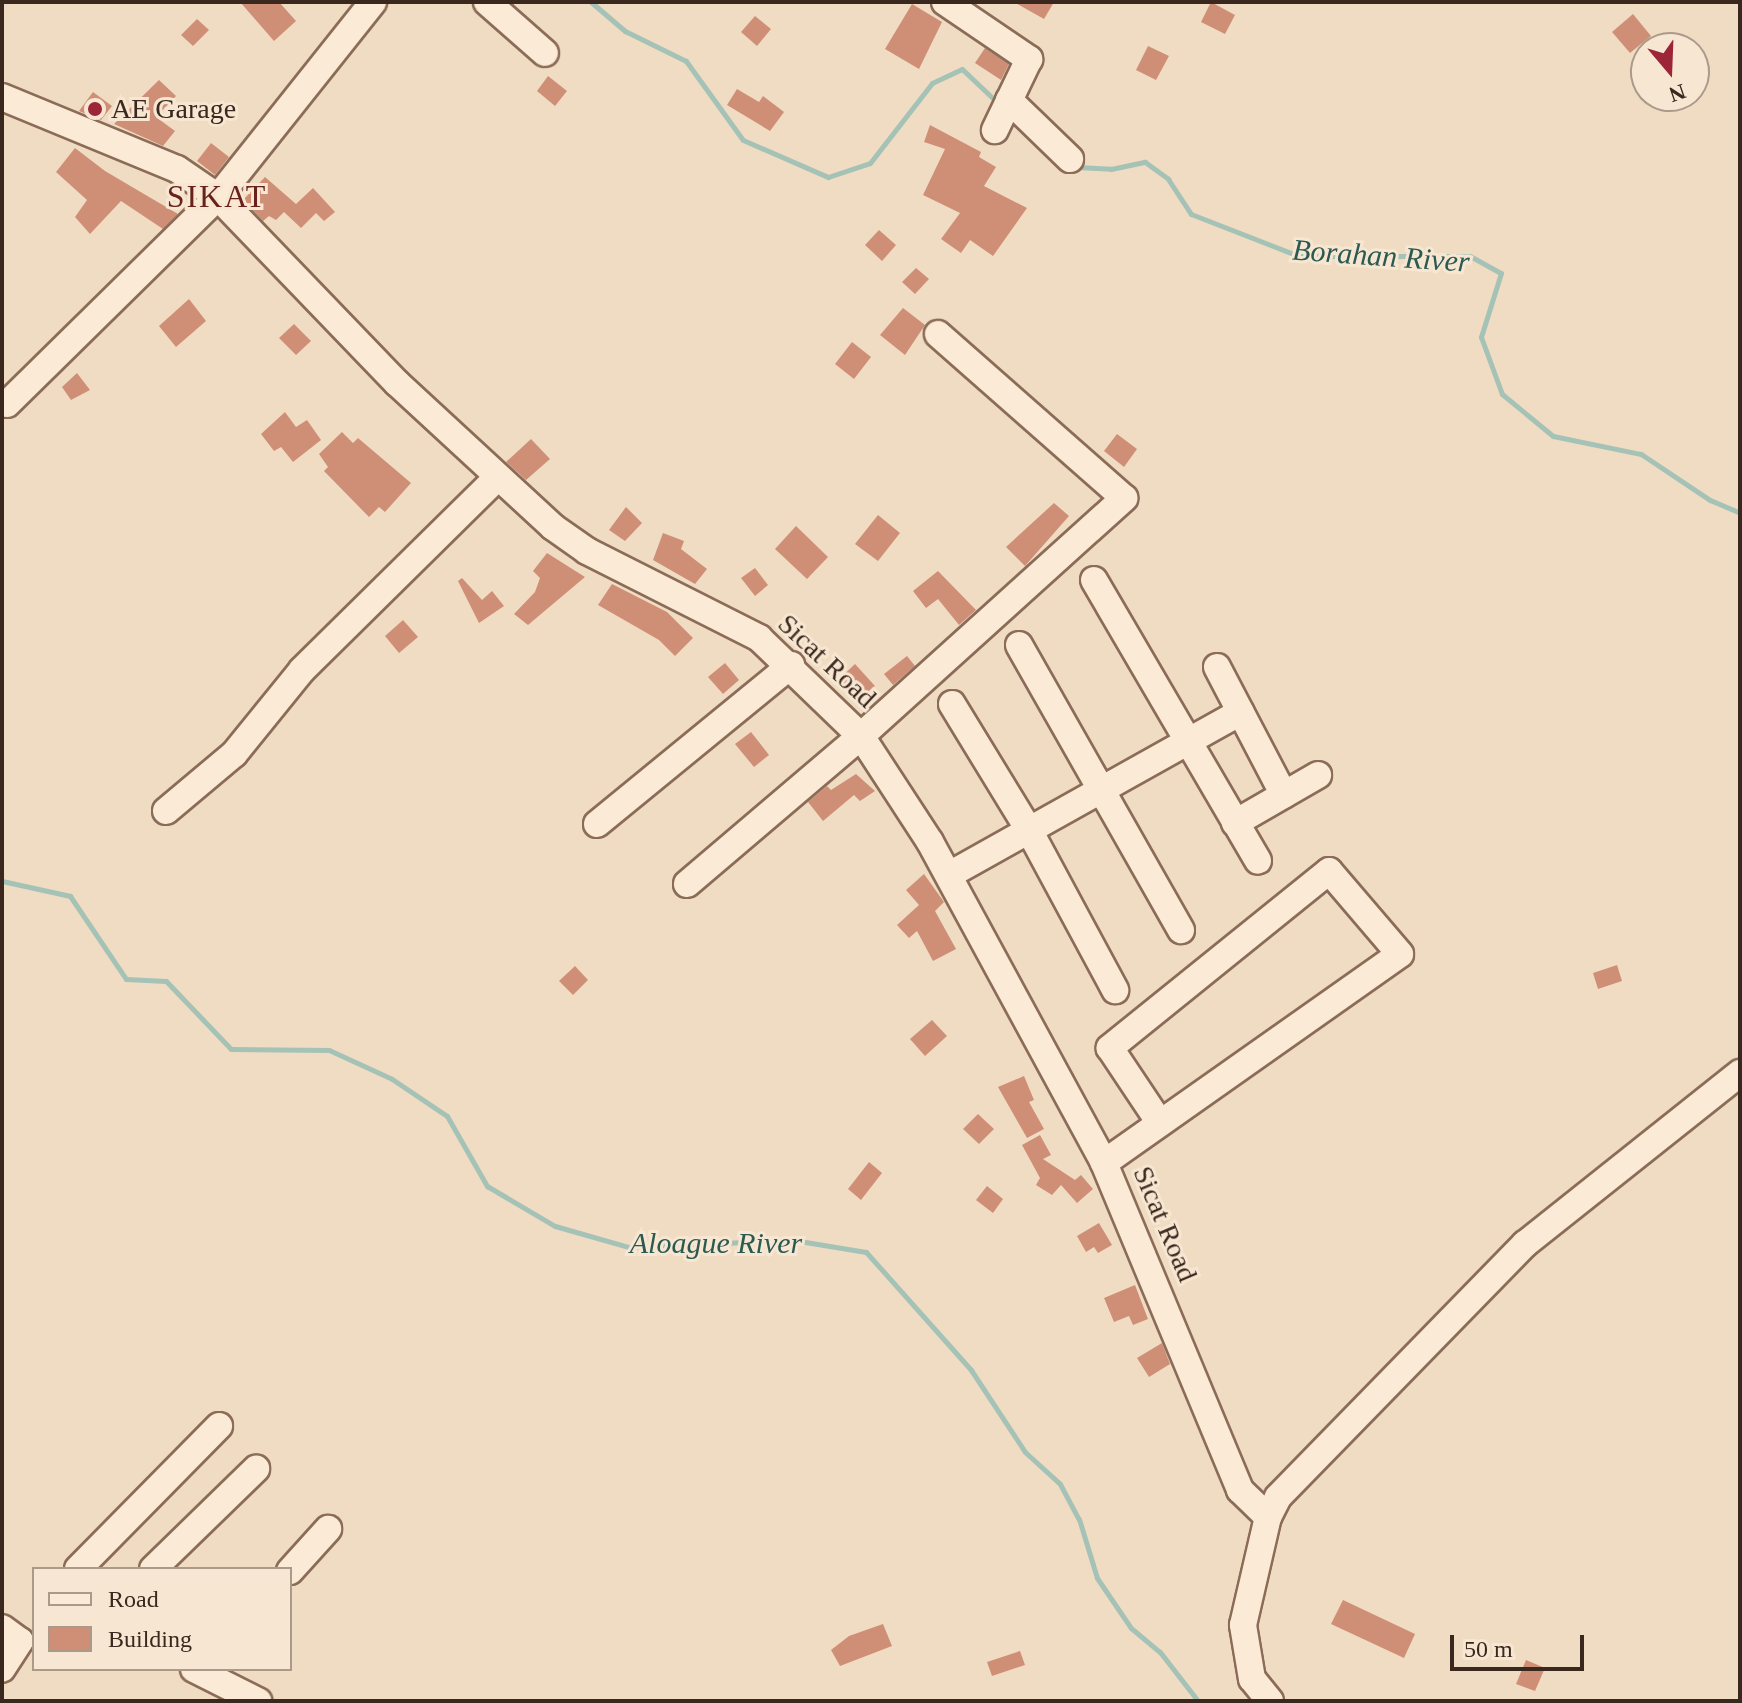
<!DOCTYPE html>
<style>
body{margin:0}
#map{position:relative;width:1742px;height:1703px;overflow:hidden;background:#f0dcc2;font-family:Georgia,serif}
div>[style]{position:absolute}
.stream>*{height:5px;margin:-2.5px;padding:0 2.5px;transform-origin:2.5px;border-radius:2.5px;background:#a5c2b6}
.building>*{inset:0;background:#cf8f77}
.roads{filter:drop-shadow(2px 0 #8b6c58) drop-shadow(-2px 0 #8b6c58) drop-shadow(0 2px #8b6c58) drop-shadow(0 -2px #8b6c58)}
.minor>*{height:26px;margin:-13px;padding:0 13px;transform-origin:13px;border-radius:13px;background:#faead6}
.dots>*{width:22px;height:22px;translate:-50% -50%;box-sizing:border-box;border:4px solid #f7e7d2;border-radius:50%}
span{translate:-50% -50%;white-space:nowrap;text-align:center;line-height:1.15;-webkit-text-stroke:6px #f7e7d2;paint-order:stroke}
.poi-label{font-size:28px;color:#3a271d}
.left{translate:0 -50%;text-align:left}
.street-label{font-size:28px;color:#3a271d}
.water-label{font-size:30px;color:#2c5a51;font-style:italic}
.quarter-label{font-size:32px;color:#68211b;letter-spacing:2px}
.frame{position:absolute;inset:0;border:4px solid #3a271d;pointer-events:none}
.legend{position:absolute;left:32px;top:1567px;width:260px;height:104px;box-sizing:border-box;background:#f7e7d2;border:2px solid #ab9a8a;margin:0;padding:10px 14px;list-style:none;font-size:24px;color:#3a271d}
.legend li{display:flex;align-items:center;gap:16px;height:40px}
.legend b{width:40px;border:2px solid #ab9a8a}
.north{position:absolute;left:1630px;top:32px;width:80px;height:80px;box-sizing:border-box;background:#f7e7d2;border:2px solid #ab9a8a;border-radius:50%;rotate:161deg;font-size:22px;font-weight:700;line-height:32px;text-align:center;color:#3a271d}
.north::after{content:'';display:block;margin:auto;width:28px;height:36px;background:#9c2637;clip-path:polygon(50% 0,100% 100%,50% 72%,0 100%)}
.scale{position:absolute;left:1450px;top:1635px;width:134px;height:36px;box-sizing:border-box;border:4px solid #3a271d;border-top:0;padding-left:10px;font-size:24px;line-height:28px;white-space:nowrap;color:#3a271d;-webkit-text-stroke:6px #f7e7d2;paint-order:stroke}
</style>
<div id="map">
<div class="stream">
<i style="left:591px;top:2px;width:45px;rotate:40.5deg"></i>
<i style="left:625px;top:31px;width:68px;rotate:26.2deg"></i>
<i style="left:686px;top:61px;width:97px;rotate:54.2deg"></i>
<i style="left:743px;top:140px;width:93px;rotate:23.5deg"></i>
<i style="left:828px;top:177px;width:44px;rotate:-18.4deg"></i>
<i style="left:870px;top:163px;width:101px;rotate:-52.2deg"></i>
<i style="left:932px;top:83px;width:33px;rotate:-25deg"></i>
<i style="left:962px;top:69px;width:52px;rotate:43.5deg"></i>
<i style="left:1077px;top:167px;width:34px;rotate:3deg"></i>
<i style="left:1111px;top:169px;width:35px;rotate:-12deg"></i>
<i style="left:1145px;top:162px;width:29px;rotate:36deg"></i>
<i style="left:1168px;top:179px;width:42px;rotate:56.7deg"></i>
<i style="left:1191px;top:214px;width:116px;rotate:21.3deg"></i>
<i style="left:1299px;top:256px;width:171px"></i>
<i style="left:1470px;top:256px;width:35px;rotate:29deg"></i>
<i style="left:1501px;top:273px;width:67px;rotate:107.4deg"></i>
<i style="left:1481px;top:337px;width:61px;rotate:69.8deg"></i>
<i style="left:1502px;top:394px;width:66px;rotate:39.5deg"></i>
<i style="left:1553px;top:436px;width:90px;rotate:11.6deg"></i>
<i style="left:1641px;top:454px;width:83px;rotate:33.7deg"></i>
<i style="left:1710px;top:500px;width:33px;rotate:23deg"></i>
<i style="left:2px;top:881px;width:70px;rotate:12.4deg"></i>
<i style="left:70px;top:896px;width:100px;rotate:56deg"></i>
<i style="left:126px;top:979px;width:40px;rotate:2.9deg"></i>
<i style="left:166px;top:981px;width:94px;rotate:46.3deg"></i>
<i style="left:231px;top:1049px;width:98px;rotate:0.6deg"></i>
<i style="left:329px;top:1050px;width:69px;rotate:24.7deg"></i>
<i style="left:392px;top:1079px;width:66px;rotate:33.9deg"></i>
<i style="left:447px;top:1116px;width:81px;rotate:60.3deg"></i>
<i style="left:487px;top:1186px;width:79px;rotate:30.5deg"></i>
<i style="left:555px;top:1226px;width:76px;rotate:16deg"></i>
<i style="left:628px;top:1247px;width:165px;rotate:-2.4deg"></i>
<i style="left:793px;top:1240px;width:74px;rotate:9.3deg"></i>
<i style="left:866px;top:1252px;width:158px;rotate:48.3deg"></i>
<i style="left:971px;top:1370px;width:98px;rotate:56.6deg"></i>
<i style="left:1025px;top:1452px;width:47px;rotate:42.4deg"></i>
<i style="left:1060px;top:1484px;width:40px;rotate:62deg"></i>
<i style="left:1079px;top:1519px;width:62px;rotate:73deg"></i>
<i style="left:1097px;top:1578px;width:60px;rotate:55.8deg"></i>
<i style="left:1131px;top:1628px;width:38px;rotate:40deg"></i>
<i style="left:1160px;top:1652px;width:62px;rotate:52.2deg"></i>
</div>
<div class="building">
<i style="clip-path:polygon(240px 2px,279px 2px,296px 21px,274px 41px)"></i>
<i style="clip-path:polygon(1014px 2px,1054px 2px,1044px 19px)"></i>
<i style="clip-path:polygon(1211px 2px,1235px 15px,1225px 34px,1201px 22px)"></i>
<i style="clip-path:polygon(912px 4px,942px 22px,919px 69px,885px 49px)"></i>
<i style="clip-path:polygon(1633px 14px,1651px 36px,1630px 53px,1612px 32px)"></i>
<i style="clip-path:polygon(755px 16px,771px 29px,757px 46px,741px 32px)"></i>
<i style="clip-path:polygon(197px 19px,209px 30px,193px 46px,181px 35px)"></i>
<i style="clip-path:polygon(1148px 46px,1169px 56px,1156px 80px,1136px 70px)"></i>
<i style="clip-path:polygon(985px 48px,1009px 64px,1001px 80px,975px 63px)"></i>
<i style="clip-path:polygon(548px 76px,567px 91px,555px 106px,537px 91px)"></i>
<i style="clip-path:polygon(159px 80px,176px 96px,156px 117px,175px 131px,163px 146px,114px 124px)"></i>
<i style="clip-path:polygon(737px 89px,759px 102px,763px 96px,784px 112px,770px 131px,727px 105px)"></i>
<i style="clip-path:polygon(93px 92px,112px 106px,101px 120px,79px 111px)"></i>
<i style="clip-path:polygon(930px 125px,981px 152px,979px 157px,996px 167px,984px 186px,1027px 208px,993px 256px,970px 240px,961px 253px,941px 239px,960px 213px,923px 195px,945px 149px,924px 142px)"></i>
<i style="clip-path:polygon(211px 143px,229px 157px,215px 175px,197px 161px)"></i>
<i style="clip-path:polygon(75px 148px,105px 171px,178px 214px,163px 229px,121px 201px,90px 234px,75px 217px,87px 200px,56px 172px)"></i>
<i style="clip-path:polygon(265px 177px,296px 204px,313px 188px,335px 212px,324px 221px,316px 213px,301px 228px,284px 212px,276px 220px,269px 216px,263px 221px,243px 200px)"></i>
<i style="clip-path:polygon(879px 230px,896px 245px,882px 261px,865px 245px)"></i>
<i style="clip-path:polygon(916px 268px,929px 279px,915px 294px,902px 282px)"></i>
<i style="clip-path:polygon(189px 299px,206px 321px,176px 347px,159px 326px)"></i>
<i style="clip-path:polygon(903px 308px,925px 325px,905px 355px,880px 335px)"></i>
<i style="clip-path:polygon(294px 324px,311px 341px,296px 355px,279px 338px)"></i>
<i style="clip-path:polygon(852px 342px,871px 357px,854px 379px,835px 364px)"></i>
<i style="clip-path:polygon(77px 373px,90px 390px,71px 400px,62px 387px)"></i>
<i style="clip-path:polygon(285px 412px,296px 427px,307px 420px,321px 440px,293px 462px,281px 447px,274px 451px,261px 434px)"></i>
<i style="clip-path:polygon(342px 432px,353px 443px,358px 438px,411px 483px,385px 512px,379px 507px,369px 517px,324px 471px,328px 467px,319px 454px)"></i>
<i style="clip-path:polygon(1117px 434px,1137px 449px,1124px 467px,1104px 451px)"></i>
<i style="clip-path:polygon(531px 439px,550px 459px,526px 480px,506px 462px)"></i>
<i style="clip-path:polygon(1054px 503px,1069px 516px,1025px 566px,1006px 547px)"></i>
<i style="clip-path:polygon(626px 507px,642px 523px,625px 541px,609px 530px)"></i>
<i style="clip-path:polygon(878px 515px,900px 533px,878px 561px,855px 544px)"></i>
<i style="clip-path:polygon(796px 526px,828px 557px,807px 579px,775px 549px)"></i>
<i style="clip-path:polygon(663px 533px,684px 541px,681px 549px,707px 569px,695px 584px,653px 560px)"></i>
<i style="clip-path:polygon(547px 553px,585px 577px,528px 625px,514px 614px,535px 592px,540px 578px,533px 571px)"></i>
<i style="clip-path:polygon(755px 568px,768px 585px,755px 596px,741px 578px)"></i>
<i style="clip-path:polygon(938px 571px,976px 610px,959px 625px,938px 599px,926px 608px,913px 591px)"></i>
<i style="clip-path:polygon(462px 578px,482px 600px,492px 591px,504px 606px,479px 623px,458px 581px)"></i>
<i style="clip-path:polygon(612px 584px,667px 612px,693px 638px,675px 656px,659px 640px,598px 605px)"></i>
<i style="clip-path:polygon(403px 620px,418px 637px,399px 653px,385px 636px)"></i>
<i style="clip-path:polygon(907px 656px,915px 666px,893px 685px,884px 674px)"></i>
<i style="clip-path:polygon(725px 663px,739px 680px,723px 694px,708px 677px)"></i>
<i style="clip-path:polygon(855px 664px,875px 686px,858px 701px,839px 679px)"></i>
<i style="clip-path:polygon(751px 732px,769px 755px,754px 767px,735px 744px)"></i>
<i style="clip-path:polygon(856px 774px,875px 791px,860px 801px,854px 795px,823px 821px,808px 802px,827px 786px,831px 790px)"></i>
<i style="clip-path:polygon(924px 874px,944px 902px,935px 911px,956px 949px,933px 961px,917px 931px,909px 938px,897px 925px,919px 905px,906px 890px)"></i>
<i style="clip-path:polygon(1617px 965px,1622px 981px,1598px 989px,1593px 973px)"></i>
<i style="clip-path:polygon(575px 966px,588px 980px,573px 995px,559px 981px)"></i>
<i style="clip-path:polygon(932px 1020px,947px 1036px,925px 1056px,910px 1039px)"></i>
<i style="clip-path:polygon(1024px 1076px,1034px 1100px,1029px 1102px,1044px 1129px,1027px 1138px,998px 1087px)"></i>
<i style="clip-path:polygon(978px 1114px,994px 1129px,979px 1144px,963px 1129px)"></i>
<i style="clip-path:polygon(1040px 1135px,1051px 1155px,1043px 1159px,1075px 1180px,1081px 1175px,1093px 1189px,1077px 1203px,1061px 1185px,1052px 1195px,1036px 1185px,1040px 1178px,1022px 1145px)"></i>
<i style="clip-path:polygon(869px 1162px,882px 1173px,861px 1200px,848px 1189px)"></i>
<i style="clip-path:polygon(987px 1186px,1003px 1199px,993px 1213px,976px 1200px)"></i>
<i style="clip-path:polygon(1099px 1223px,1112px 1245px,1098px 1253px,1094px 1247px,1086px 1252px,1077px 1236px)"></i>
<i style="clip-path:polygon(1135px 1285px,1148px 1319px,1133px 1325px,1129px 1316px,1114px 1322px,1104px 1298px)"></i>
<i style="clip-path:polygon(1162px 1343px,1170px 1364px,1149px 1377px,1137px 1358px)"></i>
<i style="clip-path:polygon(1343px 1600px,1415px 1634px,1404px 1658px,1331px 1624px)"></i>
<i style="clip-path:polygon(883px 1624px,892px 1646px,840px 1666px,831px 1650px,849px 1636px)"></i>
<i style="clip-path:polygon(1020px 1651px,1025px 1665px,992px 1676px,987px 1662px)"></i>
<i style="clip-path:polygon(1526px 1660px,1545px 1668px,1535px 1691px,1516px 1684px)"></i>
</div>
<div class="roads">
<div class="minor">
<i style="left:487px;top:2px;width:77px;rotate:41.3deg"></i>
<i style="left:945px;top:2px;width:102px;rotate:34.2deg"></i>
<i style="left:1029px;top:59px;width:79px;rotate:115.6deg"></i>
<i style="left:2px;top:97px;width:189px;rotate:22.4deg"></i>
<i style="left:177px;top:169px;width:50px;rotate:34.3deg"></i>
<i style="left:218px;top:197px;width:258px;rotate:46.1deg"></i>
<i style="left:397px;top:383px;width:212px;rotate:42.7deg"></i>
<i style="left:553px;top:527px;width:42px;rotate:35.2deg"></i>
<i style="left:587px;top:551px;width:193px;rotate:26.8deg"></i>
<i style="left:759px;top:638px;width:141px;rotate:43.9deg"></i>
<i style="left:861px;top:736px;width:126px;rotate:56.9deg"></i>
<i style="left:930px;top:842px;width:365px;rotate:61.5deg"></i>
<i style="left:1104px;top:1163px;width:354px;rotate:67.4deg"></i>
<i style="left:1240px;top:1490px;width:39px;rotate:44deg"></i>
<i style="left:1009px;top:100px;width:85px;rotate:44deg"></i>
<i style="left:7px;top:404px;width:296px;rotate:-44.5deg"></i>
<i style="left:218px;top:197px;width:249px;rotate:-51.5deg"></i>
<i style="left:1094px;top:580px;width:325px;rotate:59.7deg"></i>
<i style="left:1019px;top:645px;width:328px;rotate:60.4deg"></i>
<i style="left:1217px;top:667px;width:144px;rotate:62.4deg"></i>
<i style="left:952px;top:704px;width:148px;rotate:58.6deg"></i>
<i style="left:1029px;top:830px;width:182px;rotate:61.7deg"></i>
<i style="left:166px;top:811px;width:89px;rotate:-40deg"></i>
<i style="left:234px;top:754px;width:108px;rotate:-51deg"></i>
<i style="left:302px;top:670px;width:272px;rotate:-44.6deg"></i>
<i style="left:1235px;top:823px;width:96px;rotate:-30deg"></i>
<i style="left:597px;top:824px;width:251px;rotate:-39.3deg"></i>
<i style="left:949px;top:875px;width:334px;rotate:-29.2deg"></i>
<i style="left:687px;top:884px;width:228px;rotate:-40.4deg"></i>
<i style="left:861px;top:736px;width:355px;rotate:-42.1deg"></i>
<i style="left:1124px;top:498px;width:248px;rotate:-138.6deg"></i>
<i style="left:1104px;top:1163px;width:362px;rotate:-35.2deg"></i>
<i style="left:1400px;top:954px;width:109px;rotate:-130.5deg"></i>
<i style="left:1329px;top:871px;width:282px;rotate:141.1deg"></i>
<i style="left:1110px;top:1048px;width:90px;rotate:56.3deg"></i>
<i style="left:78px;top:1569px;width:201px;rotate:-45.4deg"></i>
<i style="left:153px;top:1569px;width:144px;rotate:-44.2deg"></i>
<i style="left:290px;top:1571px;width:57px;rotate:-47.9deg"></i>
<i style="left:2px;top:1628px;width:22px;rotate:36deg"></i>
<i style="left:20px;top:1641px;width:33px;rotate:123deg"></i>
<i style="left:194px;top:1669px;width:72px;rotate:26.6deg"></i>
<i style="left:1270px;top:1701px;width:28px;rotate:-129deg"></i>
<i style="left:1252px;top:1679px;width:55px;rotate:-99.5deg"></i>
<i style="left:1243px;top:1625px;width:111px;rotate:-77deg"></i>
<i style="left:1268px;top:1517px;width:22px;rotate:-63deg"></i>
<i style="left:1278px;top:1497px;width:354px;rotate:-45.7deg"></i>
<i style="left:1525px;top:1244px;width:275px;rotate:-38.5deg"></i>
</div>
</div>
<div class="dots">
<i style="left:95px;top:109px;background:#9c2637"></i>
</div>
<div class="poi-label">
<span class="left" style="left:111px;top:109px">AE Garage</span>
</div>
<div class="street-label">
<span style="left:827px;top:661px;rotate:43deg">Sicat Road</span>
<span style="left:1165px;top:1224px;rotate:67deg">Sicat Road</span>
</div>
<div class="water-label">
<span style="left:1381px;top:256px;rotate:4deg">Borahan River</span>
<span style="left:716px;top:1243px">Aloague River</span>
</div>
<div class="quarter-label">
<span style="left:217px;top:196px">SIKAT</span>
</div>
<div class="frame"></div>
<ul class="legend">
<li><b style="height:10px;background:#faead6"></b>Road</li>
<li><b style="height:22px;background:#cf8f77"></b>Building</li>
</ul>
<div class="north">N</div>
<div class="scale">50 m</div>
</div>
